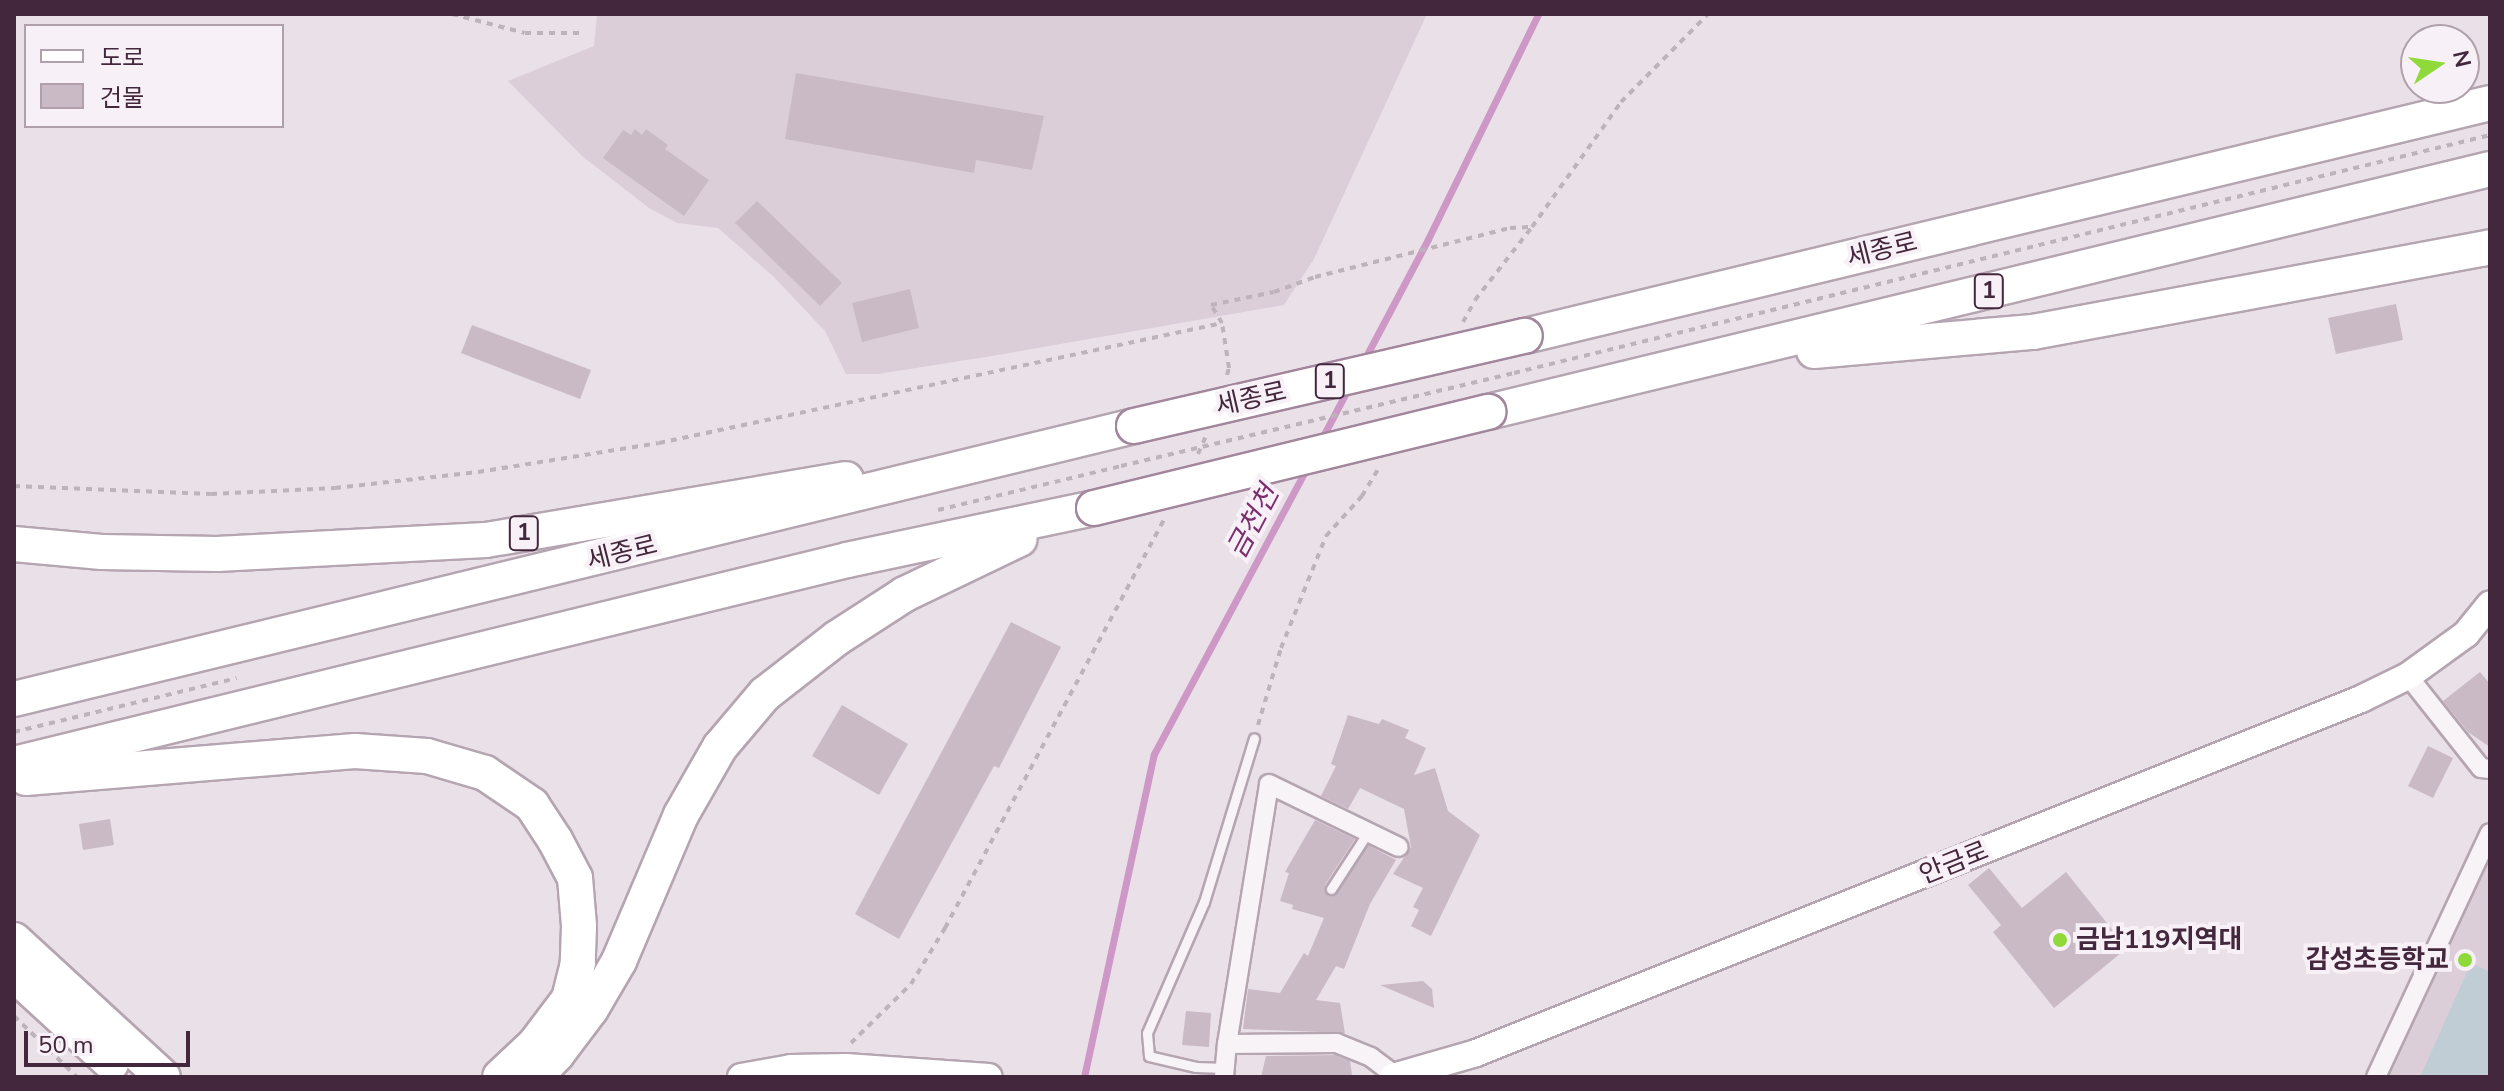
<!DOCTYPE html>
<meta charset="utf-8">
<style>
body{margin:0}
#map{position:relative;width:2504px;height:1091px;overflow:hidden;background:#eae0e8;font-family:"Nunito Sans","Noto Sans KR",sans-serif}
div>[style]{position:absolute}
.built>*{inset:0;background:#dcced8}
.green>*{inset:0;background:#c0cdd5}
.stream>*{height:7px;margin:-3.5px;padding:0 3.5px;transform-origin:3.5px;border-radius:3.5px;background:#cd98c6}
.building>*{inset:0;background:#cabac6}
.path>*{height:4px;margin-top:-2px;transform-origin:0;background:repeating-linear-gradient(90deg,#beb2bb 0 6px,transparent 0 12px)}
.roads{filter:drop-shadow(2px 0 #b5a5b1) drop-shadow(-2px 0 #b5a5b1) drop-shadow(0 2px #b5a5b1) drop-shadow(0 -2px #b5a5b1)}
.lane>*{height:9px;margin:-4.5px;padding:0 4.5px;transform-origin:4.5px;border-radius:4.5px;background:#f8f3f7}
.street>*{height:18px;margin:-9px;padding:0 9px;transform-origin:9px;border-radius:9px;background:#f8f3f7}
.secondary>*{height:26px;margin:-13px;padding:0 13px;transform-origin:13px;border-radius:13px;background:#fff}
.highway>*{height:34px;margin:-17px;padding:0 17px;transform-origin:17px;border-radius:17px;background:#fff}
.path-bridge>*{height:4px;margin-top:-2px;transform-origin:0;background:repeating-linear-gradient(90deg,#beb2bb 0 6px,transparent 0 12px)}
.bridges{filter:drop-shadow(2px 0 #a2869c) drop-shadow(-2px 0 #a2869c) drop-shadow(0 2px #a2869c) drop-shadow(0 -2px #a2869c)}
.highway-bridge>*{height:34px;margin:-17px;padding:0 17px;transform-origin:17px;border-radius:17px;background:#fff}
.dots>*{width:22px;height:22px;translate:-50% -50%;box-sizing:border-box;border:4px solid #f7f0f6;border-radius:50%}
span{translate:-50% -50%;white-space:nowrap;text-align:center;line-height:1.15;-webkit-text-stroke:8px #f7f0f6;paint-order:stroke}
.shield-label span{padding:2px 6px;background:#f7f0f6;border:2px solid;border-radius:6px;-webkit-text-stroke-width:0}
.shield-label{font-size:24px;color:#43273c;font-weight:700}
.street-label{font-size:26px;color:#43273c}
.poi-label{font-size:26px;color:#43273c;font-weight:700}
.left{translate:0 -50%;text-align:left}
.right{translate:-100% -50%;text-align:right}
.water-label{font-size:28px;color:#7a2e6d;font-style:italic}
.frame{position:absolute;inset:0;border:16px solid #43273c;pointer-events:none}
.legend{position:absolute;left:24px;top:24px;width:260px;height:104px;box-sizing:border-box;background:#f7f0f6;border:2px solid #afa0ac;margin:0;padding:10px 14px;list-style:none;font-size:24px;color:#43273c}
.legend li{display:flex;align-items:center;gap:16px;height:40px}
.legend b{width:40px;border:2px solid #afa0ac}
.north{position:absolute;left:2400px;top:24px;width:80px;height:80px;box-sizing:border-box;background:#f7f0f6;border:2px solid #afa0ac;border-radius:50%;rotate:77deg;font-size:22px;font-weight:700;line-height:32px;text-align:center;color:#43273c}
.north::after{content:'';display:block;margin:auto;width:28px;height:36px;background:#8fd93b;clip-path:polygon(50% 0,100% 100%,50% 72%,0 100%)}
.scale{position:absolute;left:24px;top:1031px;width:166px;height:36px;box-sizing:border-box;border:4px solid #43273c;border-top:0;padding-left:10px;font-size:24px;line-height:28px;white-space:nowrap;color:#43273c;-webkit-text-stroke:6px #f7f0f6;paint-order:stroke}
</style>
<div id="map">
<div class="built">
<i style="clip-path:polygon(597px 14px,1427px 14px,1314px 259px,1284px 305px,998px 355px,878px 374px,846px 374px,825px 331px,773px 276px,718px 228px,677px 223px,649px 208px,582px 156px,508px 81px,594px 46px)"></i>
<i style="clip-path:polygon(2490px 844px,2490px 1077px,2388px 1077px)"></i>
</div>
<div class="green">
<i style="clip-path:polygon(2471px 963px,2490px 972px,2490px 1077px,2420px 1077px)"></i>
</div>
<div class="stream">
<i style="left:1363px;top:362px;width:139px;rotate:-62.1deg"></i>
<i style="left:1428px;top:239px;width:250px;rotate:-63.9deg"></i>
<i style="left:1321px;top:440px;width:60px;rotate:-62.2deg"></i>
<i style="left:1084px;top:1077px;width:330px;rotate:-77.8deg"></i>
<i style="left:1154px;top:754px;width:323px;rotate:-61.9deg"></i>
</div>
<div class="building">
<i style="clip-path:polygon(796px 73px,1044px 116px,1032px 170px,976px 160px,974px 173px,785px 139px)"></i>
<i style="clip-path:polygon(635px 129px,642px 135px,646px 129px,668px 145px,665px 149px,709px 180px,684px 216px,603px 158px,623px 130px,631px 135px)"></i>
<i style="clip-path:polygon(757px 201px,842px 283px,820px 306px,735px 223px)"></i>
<i style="clip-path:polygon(910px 289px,919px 328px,862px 342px,852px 303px)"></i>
<i style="clip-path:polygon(2396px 304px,2403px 340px,2336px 354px,2328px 318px)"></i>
<i style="clip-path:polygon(472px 325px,591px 370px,580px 399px,461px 353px)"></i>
<i style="clip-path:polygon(1011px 622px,1061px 647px,999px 768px,994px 766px,899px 939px,855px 914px)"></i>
<i style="clip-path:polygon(2480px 672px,2490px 684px,2490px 747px,2468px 732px,2443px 701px)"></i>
<i style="clip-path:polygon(842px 705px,908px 744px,879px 795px,812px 756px)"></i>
<i style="clip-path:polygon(1348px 715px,1379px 724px,1382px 719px,1409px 730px,1405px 738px,1426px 748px,1414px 775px,1435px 768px,1448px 811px,1480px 835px,1431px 936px,1411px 926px,1419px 910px,1413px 907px,1423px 888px,1393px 874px,1411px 847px,1404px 809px,1360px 788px,1348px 809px,1321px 796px,1336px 766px,1331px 764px)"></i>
<i style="clip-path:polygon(2428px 746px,2453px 758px,2433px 798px,2408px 786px)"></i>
<i style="clip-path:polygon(110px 819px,114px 845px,83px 850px,79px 824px)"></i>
<i style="clip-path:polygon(1315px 820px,1355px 839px,1325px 885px,1328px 896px,1337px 893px,1368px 845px,1396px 860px,1370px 904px,1344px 969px,1336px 966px,1316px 1000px,1340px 1003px,1345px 1033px,1243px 1029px,1248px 989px,1280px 993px,1304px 953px,1308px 956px,1324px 918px,1292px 909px,1293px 905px,1280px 901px,1289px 873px,1285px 872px)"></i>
<i style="clip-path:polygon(1989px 868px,2022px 908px,2066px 872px,2127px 948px,2054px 1008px,1993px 932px,2001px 925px,1968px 885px)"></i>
<i style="clip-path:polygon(1423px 981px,1432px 989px,1434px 1008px,1380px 985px)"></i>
<i style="clip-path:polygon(1186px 1011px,1211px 1013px,1209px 1047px,1182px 1045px)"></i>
<i style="clip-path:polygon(1335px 1055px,1350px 1061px,1352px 1075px,1261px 1077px,1266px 1056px)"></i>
</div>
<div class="path">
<i style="left:452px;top:14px;width:75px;rotate:14.6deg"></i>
<i style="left:525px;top:33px;width:58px"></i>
<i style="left:1463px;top:322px;width:25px;rotate:-61deg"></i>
<i style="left:1475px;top:300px;width:93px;rotate:-52deg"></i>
<i style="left:1532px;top:227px;width:153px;rotate:-54.5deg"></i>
<i style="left:1621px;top:102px;width:124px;rotate:-45.3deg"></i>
<i style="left:1514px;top:373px;width:1005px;rotate:-13.7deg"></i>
<i style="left:1227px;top:375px;width:7px;rotate:-74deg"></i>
<i style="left:1229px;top:368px;width:46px;rotate:-98.8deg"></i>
<i style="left:1222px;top:323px;width:21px;rotate:-121deg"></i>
<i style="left:1211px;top:305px;width:64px;rotate:-11.7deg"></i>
<i style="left:1274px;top:292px;width:44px;rotate:-20.1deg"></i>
<i style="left:1315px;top:277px;width:201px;rotate:-14.1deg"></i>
<i style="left:1510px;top:228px;width:22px;rotate:-3deg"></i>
<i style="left:1198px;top:454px;width:20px;rotate:-66deg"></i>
<i style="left:14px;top:486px;width:197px;rotate:2.3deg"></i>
<i style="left:211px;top:494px;width:124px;rotate:-2.8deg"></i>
<i style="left:335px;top:488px;width:144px;rotate:-6.4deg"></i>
<i style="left:478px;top:472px;width:183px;rotate:-9.1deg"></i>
<i style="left:659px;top:443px;width:576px;rotate:-12.03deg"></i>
<i style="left:938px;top:510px;width:188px;rotate:-13.5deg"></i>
<i style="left:1258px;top:725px;width:80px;rotate:-73.4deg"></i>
<i style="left:1281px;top:648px;width:121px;rotate:-68.1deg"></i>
<i style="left:1326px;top:536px;width:54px;rotate:-48deg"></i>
<i style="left:1362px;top:496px;width:33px;rotate:-59deg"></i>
<i style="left:14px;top:732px;width:229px;rotate:-13.6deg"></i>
<i style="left:14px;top:1016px;width:88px;rotate:44.1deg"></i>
<i style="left:851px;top:1043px;width:84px;rotate:-44.5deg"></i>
<i style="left:911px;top:984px;width:66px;rotate:-58.7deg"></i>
<i style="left:945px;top:928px;width:465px;rotate:-61.8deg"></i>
</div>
<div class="roads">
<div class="lane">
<i style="left:1331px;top:889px;width:68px;rotate:-57deg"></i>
<i style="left:1225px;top:1068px;width:29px;rotate:-178deg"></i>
<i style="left:1196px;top:1067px;width:48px;rotate:-166.8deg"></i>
<i style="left:1149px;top:1056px;width:23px;rotate:-95deg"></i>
<i style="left:1147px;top:1033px;width:143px;rotate:-66.5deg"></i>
<i style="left:1204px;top:902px;width:171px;rotate:-73deg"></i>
</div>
<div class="street">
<i style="left:2408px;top:676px;width:117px;rotate:51.6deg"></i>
<i style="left:2481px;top:768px;width:9px;rotate:6deg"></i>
<i style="left:1396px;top:1076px;width:31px;rotate:-143deg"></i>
<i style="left:1371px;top:1057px;width:37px;rotate:-158deg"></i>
<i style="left:1337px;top:1043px;width:110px;rotate:179.5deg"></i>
<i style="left:1227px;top:1044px;width:263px;rotate:-80.8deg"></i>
<i style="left:1269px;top:784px;width:144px;rotate:25.9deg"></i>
<i style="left:1224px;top:1077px;width:33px;rotate:-85deg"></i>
<i style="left:2376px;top:1077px;width:269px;rotate:-65deg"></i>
</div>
<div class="secondary">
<i style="left:741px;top:1077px;width:51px;rotate:-10.2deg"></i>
<i style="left:791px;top:1068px;width:55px;rotate:-1deg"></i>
<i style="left:846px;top:1067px;width:143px;rotate:4deg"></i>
<i style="left:1393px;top:1077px;width:86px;rotate:-16.1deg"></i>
<i style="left:1476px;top:1053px;width:953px;rotate:-21.8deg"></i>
<i style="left:2361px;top:699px;width:52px;rotate:-26.1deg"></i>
<i style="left:2408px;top:676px;width:72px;rotate:-35.9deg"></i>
<i style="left:2466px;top:634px;width:38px;rotate:-51deg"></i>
</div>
<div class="highway">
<i style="left:1525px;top:336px;width:993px;rotate:-13.57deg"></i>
<i style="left:1814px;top:351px;width:220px;rotate:-5deg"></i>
<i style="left:2033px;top:332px;width:465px;rotate:-10.5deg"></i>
<i style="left:1488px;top:412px;width:1031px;rotate:-13.63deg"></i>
<i style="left:14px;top:544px;width:88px;rotate:5.2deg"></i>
<i style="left:102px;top:552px;width:115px;rotate:1deg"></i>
<i style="left:217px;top:554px;width:269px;rotate:-3deg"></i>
<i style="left:486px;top:540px;width:365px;rotate:-9.6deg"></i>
<i style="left:14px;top:699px;width:1153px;rotate:-13.7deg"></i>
<i style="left:14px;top:764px;width:858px;rotate:-13.76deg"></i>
<i style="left:847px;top:560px;width:252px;rotate:-11.9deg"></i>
<i style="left:26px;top:778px;width:330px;rotate:-4.7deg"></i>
<i style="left:355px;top:751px;width:72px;rotate:4deg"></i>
<i style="left:427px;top:756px;width:60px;rotate:16.3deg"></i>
<i style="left:485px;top:773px;width:57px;rotate:34.2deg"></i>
<i style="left:532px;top:805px;width:42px;rotate:56.7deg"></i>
<i style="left:555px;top:840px;width:43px;rotate:62.2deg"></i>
<i style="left:575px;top:878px;width:48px;rotate:85.2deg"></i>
<i style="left:579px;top:926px;width:37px;rotate:92deg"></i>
<i style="left:578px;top:963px;width:37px;rotate:104deg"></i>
<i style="left:569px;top:999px;width:56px;rotate:127.1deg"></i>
<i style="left:535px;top:1044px;width:48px;rotate:136.7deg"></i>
<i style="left:14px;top:940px;width:202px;rotate:42.6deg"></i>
<i style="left:14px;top:974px;width:132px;rotate:42.5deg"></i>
<i style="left:535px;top:1077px;width:32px;rotate:-46deg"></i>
<i style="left:557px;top:1054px;width:56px;rotate:-52.9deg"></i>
<i style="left:591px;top:1009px;width:56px;rotate:-59.7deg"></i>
<i style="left:619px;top:961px;width:159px;rotate:-67deg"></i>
<i style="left:681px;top:815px;width:78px;rotate:-60.2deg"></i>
<i style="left:720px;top:747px;width:70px;rotate:-49.7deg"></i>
<i style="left:765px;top:694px;width:91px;rotate:-37.9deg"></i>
<i style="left:837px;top:638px;width:81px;rotate:-32.9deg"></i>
<i style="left:905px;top:594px;width:127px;rotate:-25.6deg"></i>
</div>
</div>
<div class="path-bridge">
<i style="left:1121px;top:466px;width:404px;rotate:-13.3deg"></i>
</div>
<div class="bridges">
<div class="highway-bridge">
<i style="left:1134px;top:426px;width:401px;rotate:-13deg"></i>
<i style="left:1094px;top:508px;width:406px;rotate:-13.7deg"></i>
</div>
</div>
<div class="dots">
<i style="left:2060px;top:940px;background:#8fd93b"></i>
<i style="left:2465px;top:960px;background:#8fd93b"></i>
</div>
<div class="shield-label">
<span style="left:1989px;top:291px">1</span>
<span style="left:1330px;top:381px">1</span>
<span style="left:524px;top:533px">1</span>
</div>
<div class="street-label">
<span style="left:1882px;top:250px;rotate:-14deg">세종로</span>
<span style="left:1251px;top:399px;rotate:-13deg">세종로</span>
<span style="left:622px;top:553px;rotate:-14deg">세종로</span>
<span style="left:1954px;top:863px;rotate:-22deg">안금로</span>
</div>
<div class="poi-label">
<span class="left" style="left:2076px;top:940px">금남119지역대</span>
<span class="right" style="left:2449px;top:960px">감성초등학교</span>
</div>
<div class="water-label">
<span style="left:1253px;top:522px;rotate:-62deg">금천천</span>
</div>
<div class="frame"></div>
<ul class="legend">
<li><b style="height:10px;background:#fff"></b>도로</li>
<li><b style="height:22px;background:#cabac6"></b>건물</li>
</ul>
<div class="north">N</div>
<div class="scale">50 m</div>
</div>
